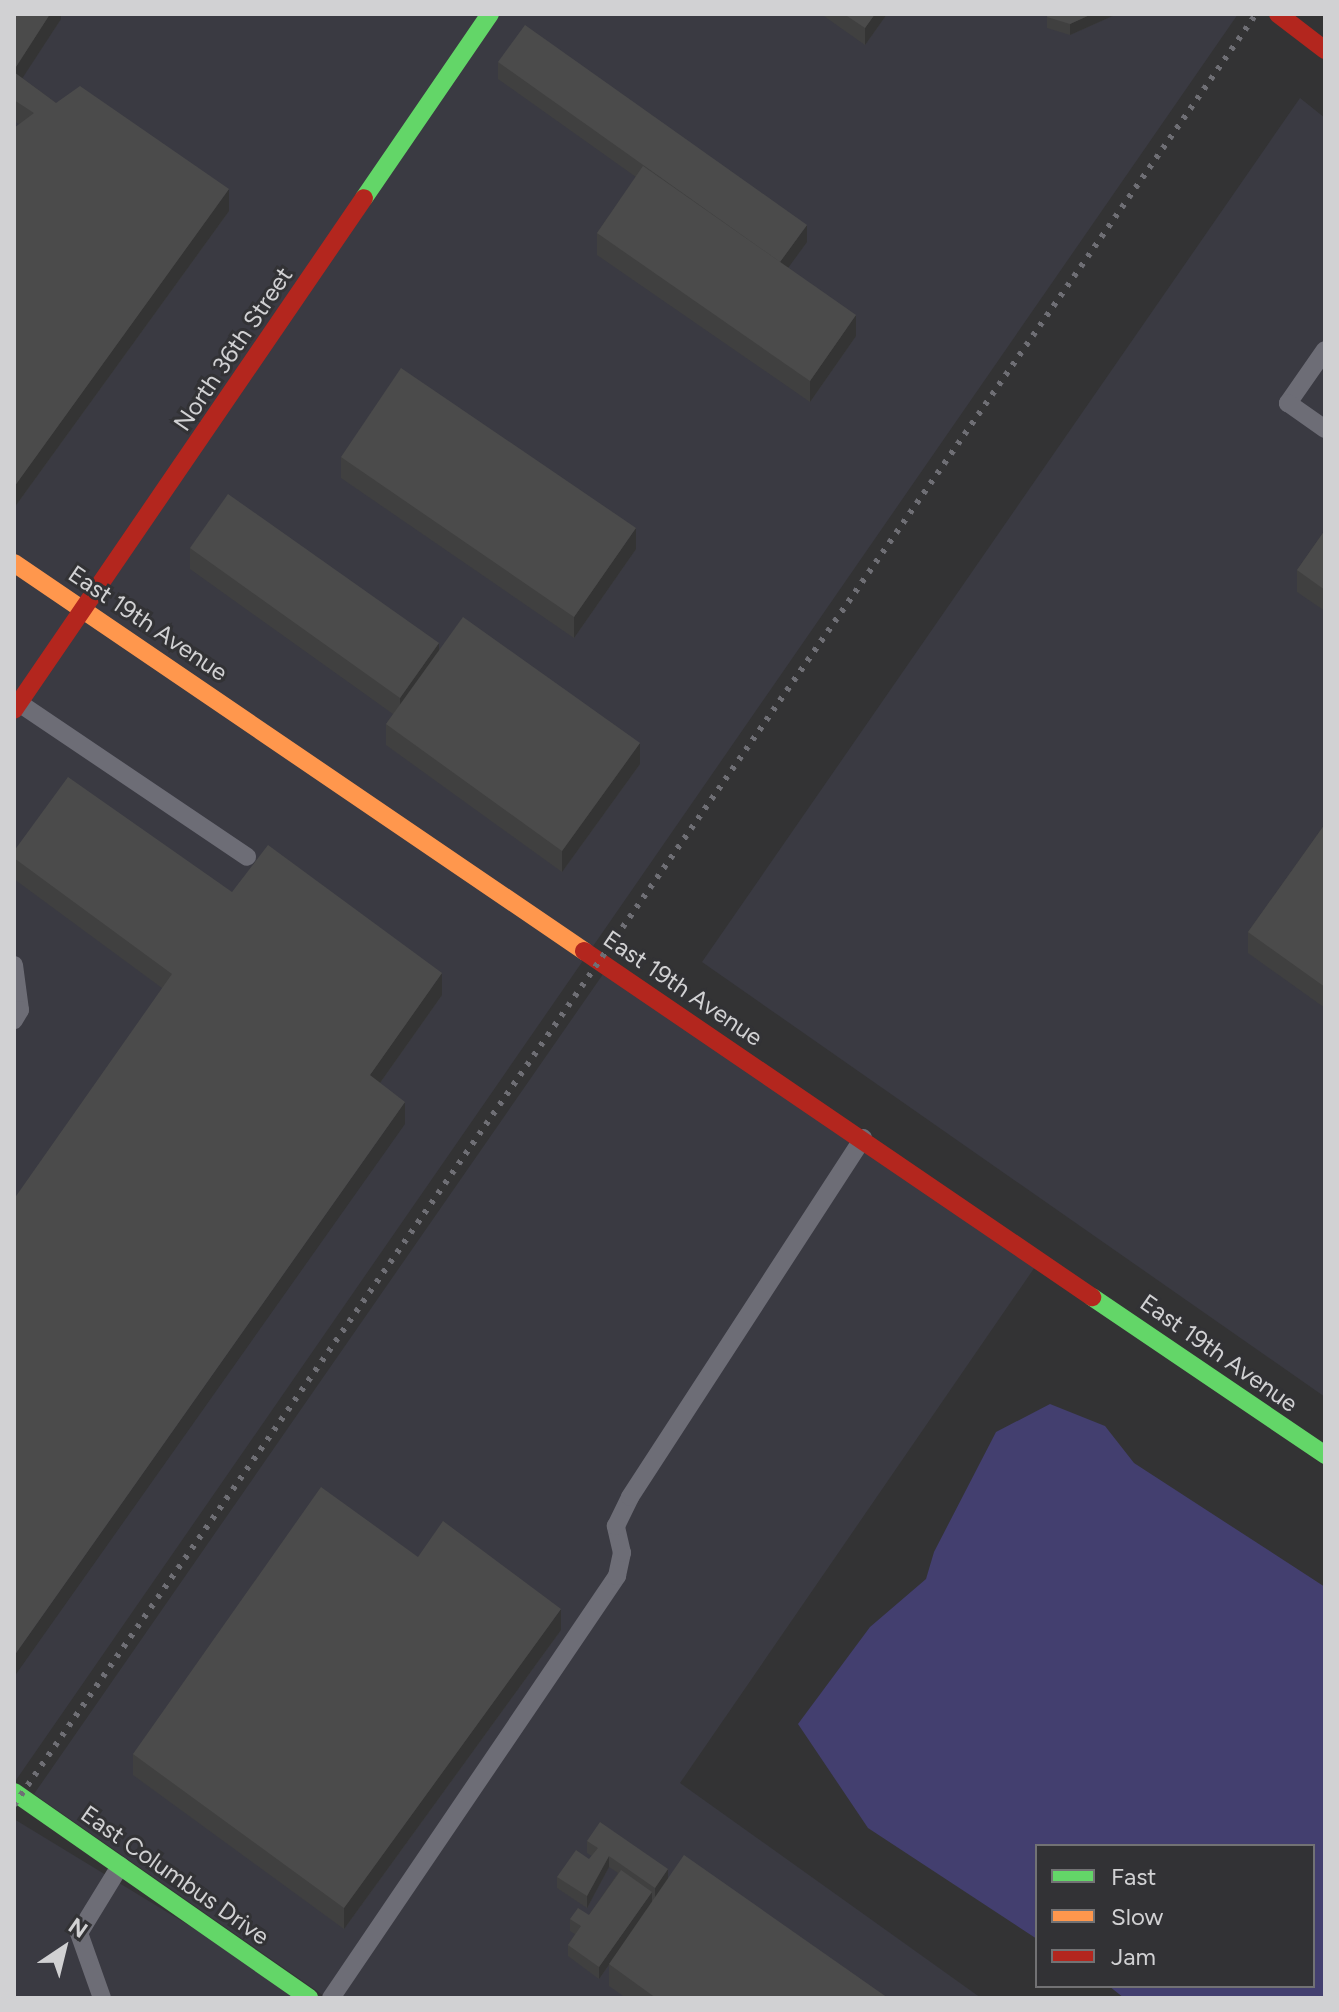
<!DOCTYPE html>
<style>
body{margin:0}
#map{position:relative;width:1339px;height:2012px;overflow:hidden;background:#333334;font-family:Figtree,sans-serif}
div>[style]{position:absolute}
.built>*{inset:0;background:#3a3a42}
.green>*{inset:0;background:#433f6f}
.lane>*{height:18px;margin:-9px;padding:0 9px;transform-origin:9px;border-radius:9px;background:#6d6d76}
.fast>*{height:18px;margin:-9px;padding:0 9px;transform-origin:9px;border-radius:9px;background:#63d668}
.slow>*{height:18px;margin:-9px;padding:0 9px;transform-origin:9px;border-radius:9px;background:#ff974d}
.jam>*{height:18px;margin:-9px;padding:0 9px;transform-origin:9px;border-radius:9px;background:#b3261e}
.rail>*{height:6px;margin-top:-3px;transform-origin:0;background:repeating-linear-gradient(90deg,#6f6f75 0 4px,transparent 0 12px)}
.wall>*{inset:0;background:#404040}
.shaded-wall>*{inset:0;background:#343434}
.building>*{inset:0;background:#4b4b4b}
span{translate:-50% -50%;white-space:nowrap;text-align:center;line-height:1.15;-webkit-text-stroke:6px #323235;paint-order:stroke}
.street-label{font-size:24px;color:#d1d1d3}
.frame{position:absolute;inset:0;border:16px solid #d1d1d3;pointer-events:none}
.legend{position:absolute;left:1035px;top:1844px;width:280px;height:144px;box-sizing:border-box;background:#323235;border:2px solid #727274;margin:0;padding:10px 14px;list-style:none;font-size:24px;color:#d1d1d3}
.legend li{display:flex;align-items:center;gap:16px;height:40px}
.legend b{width:40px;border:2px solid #727274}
.north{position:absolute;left:24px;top:1908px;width:80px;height:80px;-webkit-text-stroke:6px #323235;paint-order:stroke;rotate:35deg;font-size:22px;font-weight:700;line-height:32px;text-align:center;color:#d1d1d3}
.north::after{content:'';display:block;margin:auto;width:28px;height:36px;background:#d1d1d3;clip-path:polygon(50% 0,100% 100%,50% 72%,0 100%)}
</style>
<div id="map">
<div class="built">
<i style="clip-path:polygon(14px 14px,1238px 14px,14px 1783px)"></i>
<i style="clip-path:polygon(1300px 98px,1325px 118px,1325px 1397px,702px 962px)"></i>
<i style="clip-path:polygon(608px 967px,1037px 1264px,680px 1783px,981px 1998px,327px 1998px,34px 1794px)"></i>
<i style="clip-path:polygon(14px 1819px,308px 1998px,14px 1998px)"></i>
</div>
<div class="green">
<i style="clip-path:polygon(1050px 1404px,1105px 1426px,1134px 1463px,1325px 1587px,1325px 1998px,1124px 1998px,1109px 1986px,1313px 1986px,1313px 1846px,1037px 1846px,1037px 1939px,868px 1828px,798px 1724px,870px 1627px,926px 1579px,934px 1552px,996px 1432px)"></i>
</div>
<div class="lane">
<i style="left:1325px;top:350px;width:65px;rotate:124.9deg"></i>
<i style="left:1288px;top:403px;width:45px;rotate:35.1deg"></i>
<i style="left:19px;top:703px;width:275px;rotate:34deg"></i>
<i style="left:14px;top:965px;width:45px;rotate:82.4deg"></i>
<i style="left:20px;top:1010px;width:12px;rotate:121deg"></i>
<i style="left:102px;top:1998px;width:69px;rotate:-109.5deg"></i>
<i style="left:79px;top:1933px;width:79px;rotate:-58.5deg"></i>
<i style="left:331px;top:1998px;width:510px;rotate:-55.87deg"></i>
<i style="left:617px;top:1576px;width:24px;rotate:-78deg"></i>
<i style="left:622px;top:1553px;width:28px;rotate:-103deg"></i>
<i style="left:616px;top:1526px;width:32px;rotate:-64deg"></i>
<i style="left:630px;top:1497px;width:428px;rotate:-57deg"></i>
</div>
<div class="fast">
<i style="left:364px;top:198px;width:223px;rotate:-55.6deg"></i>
<i style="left:1092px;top:1297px;width:282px;rotate:34.1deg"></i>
<i style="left:14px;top:1792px;width:360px;rotate:34.9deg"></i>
</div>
<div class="slow">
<i style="left:14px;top:563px;width:690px;rotate:34.24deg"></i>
</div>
<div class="jam">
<i style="left:1278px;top:14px;width:59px;rotate:37.5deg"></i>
<i style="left:14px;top:710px;width:620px;rotate:-55.64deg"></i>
<i style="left:584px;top:951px;width:615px;rotate:34.26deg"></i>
</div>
<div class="rail">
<i style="left:14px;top:1805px;width:2180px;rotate:-55.26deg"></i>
</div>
<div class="wall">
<i style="clip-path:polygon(14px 14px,61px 14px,61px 19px,22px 78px,56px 103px,229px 211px,14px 508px,14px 128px,19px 124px,14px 121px)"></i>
<i style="clip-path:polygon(821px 14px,887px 14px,865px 45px)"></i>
<i style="clip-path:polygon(1048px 14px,1117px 14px,1070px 35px,1047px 28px,1047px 17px)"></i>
<i style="clip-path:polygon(498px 62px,807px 242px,788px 267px,856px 336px,810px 402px,597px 255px,597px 233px,636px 177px,498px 79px)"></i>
<i style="clip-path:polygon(341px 457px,636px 549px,574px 638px,341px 478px)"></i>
<i style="clip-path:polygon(1325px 530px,1325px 611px,1297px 592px,1297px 570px)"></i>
<i style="clip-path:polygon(190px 548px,439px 651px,640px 764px,562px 872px,386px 745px,386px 724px,393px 714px,190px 569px)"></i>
<i style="clip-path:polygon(1325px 824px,1325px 1008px,1248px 953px,1248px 932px)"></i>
<i style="clip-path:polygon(14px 851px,232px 892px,442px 995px,380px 1083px,405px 1124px,162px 988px,14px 879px)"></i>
<i style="clip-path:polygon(418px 1557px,561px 1630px,344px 1929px,133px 1775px,133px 1754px)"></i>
<i style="clip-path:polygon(587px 1841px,668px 1879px,888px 1998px,626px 1998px,609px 1986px,609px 1965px,599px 1979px,568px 1956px,568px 1945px,575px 1934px,570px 1931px,570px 1919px,589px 1915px,618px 1873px,609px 1867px,587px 1908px,557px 1888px,557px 1877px,589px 1859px,592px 1856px,587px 1853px)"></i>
</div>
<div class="shaded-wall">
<i style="clip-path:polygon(50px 14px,61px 14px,61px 19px,14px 91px,14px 70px)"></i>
<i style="clip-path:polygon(875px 14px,887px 14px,865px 45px,865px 28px)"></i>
<i style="clip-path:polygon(1092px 14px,1117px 14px,1070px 35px,1070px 24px)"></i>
<i style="clip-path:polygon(229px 189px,229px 211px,14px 508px,14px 487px)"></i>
<i style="clip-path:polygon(807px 225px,807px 242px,780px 279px,780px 262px)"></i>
<i style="clip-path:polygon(856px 315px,856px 336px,810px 402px,810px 381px)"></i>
<i style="clip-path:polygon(636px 528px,636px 549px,574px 638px,574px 617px)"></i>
<i style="clip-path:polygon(439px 643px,439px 665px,400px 719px,400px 698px)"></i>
<i style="clip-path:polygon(640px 743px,640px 764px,562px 872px,562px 851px)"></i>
<i style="clip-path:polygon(442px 973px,442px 995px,370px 1097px,370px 1075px)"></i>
<i style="clip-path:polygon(405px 1102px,405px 1124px,14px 1677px,14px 1656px)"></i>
<i style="clip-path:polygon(561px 1609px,561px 1630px,344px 1929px,344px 1908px)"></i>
<i style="clip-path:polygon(609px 1856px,609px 1867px,587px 1908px,587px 1896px)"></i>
<i style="clip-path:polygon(668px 1869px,668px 1880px,655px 1899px,655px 1888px)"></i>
<i style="clip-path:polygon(652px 1892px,652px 1903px,599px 1979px,599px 1967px)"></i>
</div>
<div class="building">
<i style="clip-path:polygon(14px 14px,50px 14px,14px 70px)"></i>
<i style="clip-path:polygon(844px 14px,875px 14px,865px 28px)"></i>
<i style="clip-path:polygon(1048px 14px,1092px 14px,1070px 24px,1047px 17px)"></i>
<i style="clip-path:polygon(525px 25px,807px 225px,780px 262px,498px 62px)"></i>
<i style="clip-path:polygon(14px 72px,56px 103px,80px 86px,229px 189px,14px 487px,14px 128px,34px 113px,14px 100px)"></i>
<i style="clip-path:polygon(643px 166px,856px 315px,810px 381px,597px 233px)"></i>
<i style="clip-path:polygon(401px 368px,636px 528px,574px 617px,341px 457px)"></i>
<i style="clip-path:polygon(228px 494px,439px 643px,400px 698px,190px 548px)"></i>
<i style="clip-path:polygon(1325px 530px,1325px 590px,1297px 570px)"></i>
<i style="clip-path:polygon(463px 617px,640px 743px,562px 851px,386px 724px)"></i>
<i style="clip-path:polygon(68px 777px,232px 892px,268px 845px,442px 973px,370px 1075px,405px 1102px,14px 1656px,14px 1199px,172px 974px,14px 858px,14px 851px)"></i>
<i style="clip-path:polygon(1325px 824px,1325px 987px,1248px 932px)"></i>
<i style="clip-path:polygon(321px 1487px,418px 1557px,443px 1521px,561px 1609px,344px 1908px,133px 1754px)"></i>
<i style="clip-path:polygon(600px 1822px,668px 1869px,655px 1888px,609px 1856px,587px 1896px,557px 1877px,576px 1850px,589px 1859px,598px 1848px,587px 1841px)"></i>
<i style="clip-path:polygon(684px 1855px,888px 1998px,656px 1998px,609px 1964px)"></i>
<i style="clip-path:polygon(621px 1870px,652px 1892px,599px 1967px,568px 1945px,581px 1926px,570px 1919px,578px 1908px,589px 1915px)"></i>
</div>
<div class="street-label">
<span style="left:233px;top:349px;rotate:-56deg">North 36th Street</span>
<span style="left:148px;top:623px;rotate:34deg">East 19th Avenue</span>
<span style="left:683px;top:988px;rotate:34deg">East 19th Avenue</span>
<span style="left:1219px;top:1353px;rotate:35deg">East 19th Avenue</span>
<span style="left:175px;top:1875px;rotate:35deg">East Columbus Drive</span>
</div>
<div class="frame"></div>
<ul class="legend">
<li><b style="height:10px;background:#63d668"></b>Fast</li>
<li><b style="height:10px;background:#ff974d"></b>Slow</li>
<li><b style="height:10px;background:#b3261e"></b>Jam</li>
</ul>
<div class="north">N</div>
</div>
